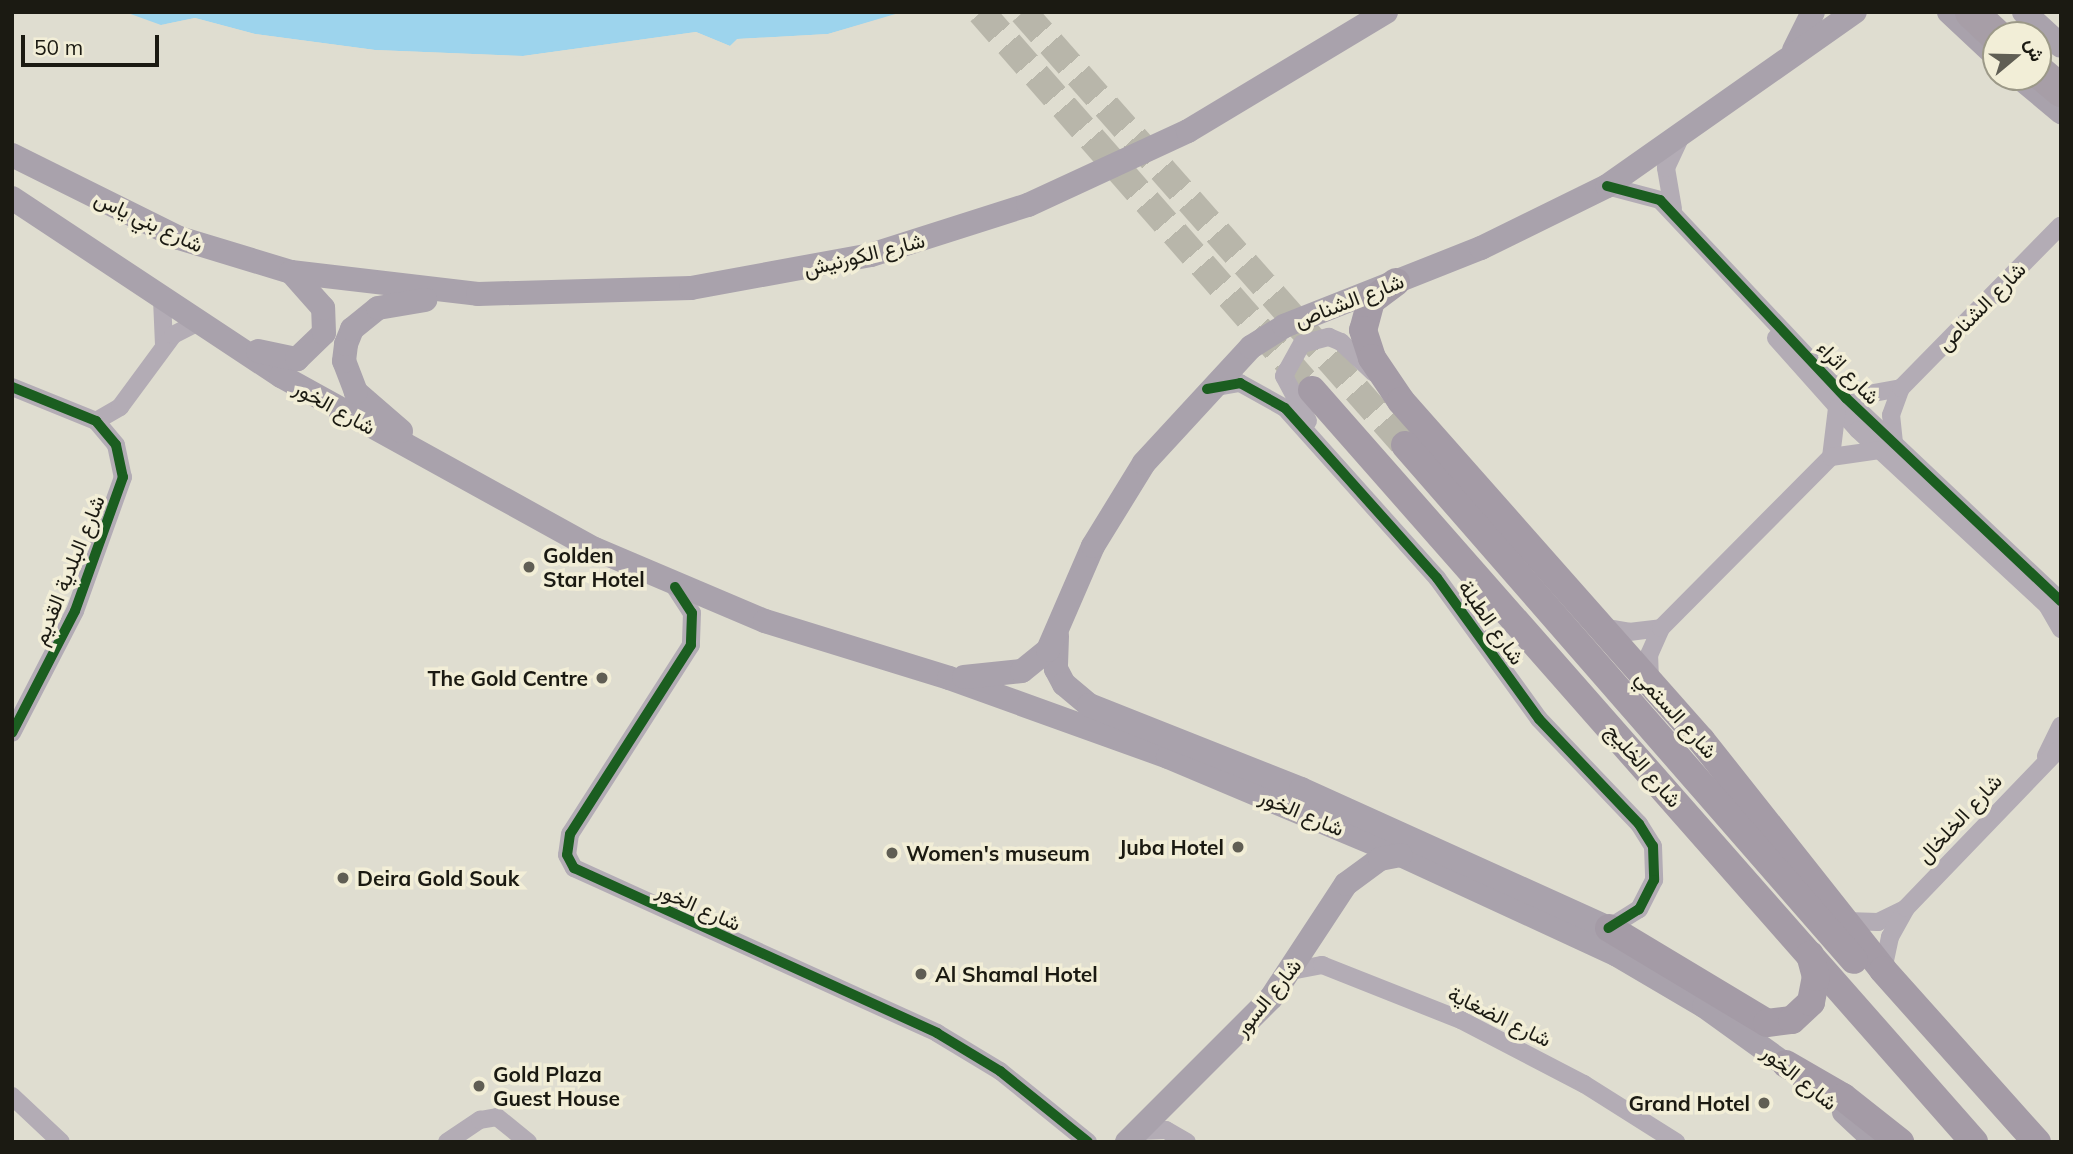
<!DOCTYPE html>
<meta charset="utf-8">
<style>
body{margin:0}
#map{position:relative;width:2073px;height:1154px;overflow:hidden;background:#dfddd0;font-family:Mulish,Vazirmatn,sans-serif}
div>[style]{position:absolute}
.water>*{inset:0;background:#9dd4ed}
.pier>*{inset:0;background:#dfddd0}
.primary-tunnel>*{height:28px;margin-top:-14px;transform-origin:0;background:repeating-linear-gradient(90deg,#b8b6aa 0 28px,transparent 0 42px)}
.street>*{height:18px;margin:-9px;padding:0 9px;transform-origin:9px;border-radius:9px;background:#b3acb5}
.secondary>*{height:24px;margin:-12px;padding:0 12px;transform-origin:12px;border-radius:12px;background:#a9a2ac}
.primary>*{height:28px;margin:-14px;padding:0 14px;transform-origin:14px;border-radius:14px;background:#a49ba6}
.highway>*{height:33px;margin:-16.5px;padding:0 16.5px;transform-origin:16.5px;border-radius:16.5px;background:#a79ea7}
.cycleway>*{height:10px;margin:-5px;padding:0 5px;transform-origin:5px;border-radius:5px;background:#1b5e20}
.dots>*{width:19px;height:19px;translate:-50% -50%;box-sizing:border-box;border:4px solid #f2eed7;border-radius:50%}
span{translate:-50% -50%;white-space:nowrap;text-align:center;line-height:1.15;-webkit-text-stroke:7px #f2eed7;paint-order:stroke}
.street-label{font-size:21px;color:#1b1a12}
.poi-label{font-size:21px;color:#1b1a12;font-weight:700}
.left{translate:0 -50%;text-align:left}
.right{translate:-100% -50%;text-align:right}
.frame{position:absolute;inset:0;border:14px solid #1b1a12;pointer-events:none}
.north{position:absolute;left:1982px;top:21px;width:70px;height:70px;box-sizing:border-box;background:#f2eed7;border:2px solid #9c9988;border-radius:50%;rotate:71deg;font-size:19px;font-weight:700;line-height:28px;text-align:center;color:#1b1a12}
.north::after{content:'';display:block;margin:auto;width:24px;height:32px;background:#605e54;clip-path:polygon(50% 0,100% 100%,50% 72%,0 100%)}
.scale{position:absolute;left:21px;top:35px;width:138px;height:32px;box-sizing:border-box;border:4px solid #1b1a12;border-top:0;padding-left:9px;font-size:21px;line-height:24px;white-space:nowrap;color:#1b1a12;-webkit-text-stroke:5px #f2eed7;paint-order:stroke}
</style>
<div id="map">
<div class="water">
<i style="clip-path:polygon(125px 12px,902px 12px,828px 34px,738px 39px,730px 46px,696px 32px,523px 56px,375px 50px,255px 34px,195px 18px,161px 25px)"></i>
</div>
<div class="pier">
<i style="clip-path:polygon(905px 12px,829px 37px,739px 43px,730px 49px,696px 35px,575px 57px,523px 59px,374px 53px,254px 37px,195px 22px,161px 25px,195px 18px,255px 34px,375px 50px,523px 56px,696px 32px,730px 46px,737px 39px,828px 34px)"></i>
</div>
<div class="primary-tunnel">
<i style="left:981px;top:12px;width:502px;rotate:48.79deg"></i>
<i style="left:1023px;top:12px;width:577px;rotate:48.58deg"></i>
</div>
<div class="street">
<i style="left:1607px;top:186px;width:55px;rotate:14.8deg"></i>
<i style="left:1660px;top:200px;width:272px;rotate:46.8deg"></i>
<i style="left:1846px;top:398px;width:296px;rotate:43.4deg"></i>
<i style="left:1673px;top:209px;width:42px;rotate:-99.7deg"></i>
<i style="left:1666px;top:168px;width:31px;rotate:-65deg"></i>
<i style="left:162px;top:299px;width:45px;rotate:87.5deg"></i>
<i style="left:1776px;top:338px;width:123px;rotate:48.3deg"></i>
<i style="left:1858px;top:430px;width:258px;rotate:42.8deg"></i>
<i style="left:2047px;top:605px;width:28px;rotate:60deg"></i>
<i style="left:12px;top:387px;width:91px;rotate:22deg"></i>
<i style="left:96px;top:421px;width:31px;rotate:50deg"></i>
<i style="left:116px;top:445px;width:33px;rotate:78deg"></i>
<i style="left:123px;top:477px;width:142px;rotate:109.7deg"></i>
<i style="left:75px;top:611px;width:137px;rotate:117.3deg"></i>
<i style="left:1211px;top:388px;width:29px;rotate:-10deg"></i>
<i style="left:1240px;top:383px;width:51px;rotate:29.1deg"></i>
<i style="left:1285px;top:408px;width:228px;rotate:48.2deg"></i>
<i style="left:1437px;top:578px;width:174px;rotate:54.1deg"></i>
<i style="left:1539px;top:719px;width:145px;rotate:46.4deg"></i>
<i style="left:1639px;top:824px;width:26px;rotate:58deg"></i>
<i style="left:1653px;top:846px;width:34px;rotate:88deg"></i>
<i style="left:1654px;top:880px;width:33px;rotate:117deg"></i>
<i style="left:1639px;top:909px;width:36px;rotate:148deg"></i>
<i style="left:1846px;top:398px;width:56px;rotate:-10.3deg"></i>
<i style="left:96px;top:421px;width:28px;rotate:-30deg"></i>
<i style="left:120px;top:407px;width:89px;rotate:-53.6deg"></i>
<i style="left:173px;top:335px;width:27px;rotate:-27deg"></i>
<i style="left:1308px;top:421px;width:51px;rotate:-118.1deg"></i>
<i style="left:1284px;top:376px;width:37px;rotate:-61deg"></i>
<i style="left:1302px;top:344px;width:28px;rotate:-15deg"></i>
<i style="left:1329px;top:337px;width:13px;rotate:23deg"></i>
<i style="left:1341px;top:342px;width:45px;rotate:43.2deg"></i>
<i style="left:1894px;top:443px;width:28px;rotate:-96deg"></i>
<i style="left:1891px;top:415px;width:29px;rotate:-70deg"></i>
<i style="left:1901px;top:388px;width:228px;rotate:-45.5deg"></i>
<i style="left:1831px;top:457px;width:49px;rotate:-83deg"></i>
<i style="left:675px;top:587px;width:31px;rotate:57deg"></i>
<i style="left:692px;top:613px;width:32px;rotate:92deg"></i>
<i style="left:691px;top:645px;width:224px;rotate:122.6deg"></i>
<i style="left:570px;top:834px;width:21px;rotate:98deg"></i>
<i style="left:567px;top:855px;width:15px;rotate:62deg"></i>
<i style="left:574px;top:868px;width:399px;rotate:24.4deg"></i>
<i style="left:937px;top:1033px;width:74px;rotate:31.1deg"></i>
<i style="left:1000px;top:1071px;width:113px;rotate:38.9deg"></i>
<i style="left:1602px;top:627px;width:27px;rotate:10deg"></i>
<i style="left:1629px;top:632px;width:32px;rotate:-7deg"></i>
<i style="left:1650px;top:681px;width:26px;rotate:-92deg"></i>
<i style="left:1649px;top:655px;width:30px;rotate:-66deg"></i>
<i style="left:1661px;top:628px;width:241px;rotate:-45.2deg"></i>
<i style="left:1831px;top:457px;width:49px;rotate:-8.1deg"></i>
<i style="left:2046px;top:756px;width:34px;rotate:-64deg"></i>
<i style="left:1846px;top:921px;width:32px;rotate:2deg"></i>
<i style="left:1878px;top:922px;width:28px;rotate:-26deg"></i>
<i style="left:1883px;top:970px;width:34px;rotate:-78deg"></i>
<i style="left:1890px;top:937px;width:33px;rotate:-61deg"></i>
<i style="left:1906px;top:908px;width:223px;rotate:-46.1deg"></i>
<i style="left:1291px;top:971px;width:32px;rotate:-11deg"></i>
<i style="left:1322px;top:965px;width:149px;rotate:21.6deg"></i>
<i style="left:1461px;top:1020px;width:139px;rotate:27.5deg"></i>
<i style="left:1584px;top:1084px;width:109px;rotate:32.2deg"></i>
<i style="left:12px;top:1096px;width:67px;rotate:43.2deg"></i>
<i style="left:1141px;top:1131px;width:25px;rotate:-2deg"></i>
<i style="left:1166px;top:1130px;width:24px;rotate:30deg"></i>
<i style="left:447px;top:1142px;width:40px;rotate:-34deg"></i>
<i style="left:480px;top:1120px;width:17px;rotate:-10deg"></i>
<i style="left:497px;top:1117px;width:40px;rotate:39deg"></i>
</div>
<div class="secondary">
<i style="left:1949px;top:12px;width:64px;rotate:43.1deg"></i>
<i style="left:2024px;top:12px;width:50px;rotate:42.6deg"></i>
<i style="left:1794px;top:50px;width:42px;rotate:-63.4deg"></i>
<i style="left:2019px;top:77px;width:55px;rotate:39.8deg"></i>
<i style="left:12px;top:155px;width:186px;rotate:26.4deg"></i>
<i style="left:179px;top:238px;width:117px;rotate:16.9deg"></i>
<i style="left:291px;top:272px;width:188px;rotate:6.7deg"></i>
<i style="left:478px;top:294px;width:213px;rotate:-1.6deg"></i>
<i style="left:691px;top:288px;width:183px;rotate:-10.4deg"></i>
<i style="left:871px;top:255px;width:165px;rotate:-17.7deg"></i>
<i style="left:1028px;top:205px;width:176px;rotate:-24.8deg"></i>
<i style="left:1188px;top:131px;width:231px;rotate:-31deg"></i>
<i style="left:12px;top:198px;width:323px;rotate:33.5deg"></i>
<i style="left:281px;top:376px;width:359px;rotate:28.9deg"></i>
<i style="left:595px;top:549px;width:185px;rotate:23deg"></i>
<i style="left:765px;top:621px;width:193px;rotate:17.2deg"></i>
<i style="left:949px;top:678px;width:233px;rotate:19.8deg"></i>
<i style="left:1168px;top:757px;width:253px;rotate:22.8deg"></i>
<i style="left:1401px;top:855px;width:238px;rotate:24.8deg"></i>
<i style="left:1617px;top:955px;width:101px;rotate:30.4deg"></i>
<i style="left:1704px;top:1006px;width:118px;rotate:35.7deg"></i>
<i style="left:258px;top:351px;width:40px;rotate:12deg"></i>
<i style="left:297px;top:359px;width:37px;rotate:-44deg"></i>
<i style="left:324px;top:333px;width:25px;rotate:-92deg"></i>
<i style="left:323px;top:308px;width:48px;rotate:-131.6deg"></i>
<i style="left:401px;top:431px;width:60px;rotate:-139.1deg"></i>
<i style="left:356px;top:392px;width:33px;rotate:-111deg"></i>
<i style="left:344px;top:361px;width:17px;rotate:-83deg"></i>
<i style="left:346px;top:344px;width:16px;rotate:-68deg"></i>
<i style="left:352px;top:329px;width:33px;rotate:-39deg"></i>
<i style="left:378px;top:308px;width:48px;rotate:-9.7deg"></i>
<i style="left:1057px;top:636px;width:33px;rotate:92deg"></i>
<i style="left:1056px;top:669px;width:17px;rotate:62deg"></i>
<i style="left:1064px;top:684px;width:33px;rotate:40deg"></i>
<i style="left:1089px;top:705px;width:228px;rotate:21.6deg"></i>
<i style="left:1301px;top:789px;width:338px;rotate:24.3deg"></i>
<i style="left:964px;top:677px;width:58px;rotate:-5.9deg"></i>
<i style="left:1022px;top:671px;width:33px;rotate:-39deg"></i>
<i style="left:1048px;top:650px;width:113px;rotate:-66.6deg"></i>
<i style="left:1093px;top:546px;width:97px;rotate:-58.4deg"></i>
<i style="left:1144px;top:463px;width:158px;rotate:-47.3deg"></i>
<i style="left:1251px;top:347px;width:39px;rotate:-32deg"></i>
<i style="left:1284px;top:326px;width:212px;rotate:-21.6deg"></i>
<i style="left:1481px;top:248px;width:140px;rotate:-26.2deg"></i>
<i style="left:1607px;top:186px;width:303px;rotate:-35.1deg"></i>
<i style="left:1844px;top:1112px;width:44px;rotate:43.2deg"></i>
<i style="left:1127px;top:1142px;width:204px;rotate:-45deg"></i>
<i style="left:1271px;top:998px;width:136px;rotate:-56.7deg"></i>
<i style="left:1346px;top:884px;width:42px;rotate:-36.3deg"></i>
<i style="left:1380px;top:859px;width:21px;rotate:-11deg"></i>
</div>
<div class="primary">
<i style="left:1396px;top:282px;width:31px;rotate:143deg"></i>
<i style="left:1371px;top:301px;width:30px;rotate:105deg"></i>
<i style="left:1363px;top:330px;width:29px;rotate:72deg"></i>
<i style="left:1372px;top:358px;width:52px;rotate:56deg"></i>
<i style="left:1401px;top:401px;width:453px;rotate:48.5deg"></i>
<i style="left:1701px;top:740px;width:293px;rotate:51.6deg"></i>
<i style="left:1883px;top:970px;width:231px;rotate:48.2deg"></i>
<i style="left:1312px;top:390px;width:1002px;rotate:48.64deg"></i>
<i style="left:1405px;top:445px;width:683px;rotate:48.92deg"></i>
<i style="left:1609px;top:928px;width:184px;rotate:31deg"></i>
<i style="left:1767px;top:1023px;width:25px;rotate:-7deg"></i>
<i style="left:1792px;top:1020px;width:26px;rotate:-43deg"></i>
<i style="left:1811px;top:1002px;width:25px;rotate:-79deg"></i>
<i style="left:1816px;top:977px;width:23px;rotate:-105deg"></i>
<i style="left:1786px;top:1064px;width:66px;rotate:30.1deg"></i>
<i style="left:1843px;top:1097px;width:73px;rotate:38.3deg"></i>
</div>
<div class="highway">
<i style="left:1971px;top:12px;width:34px;rotate:43deg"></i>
<i style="left:2038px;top:71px;width:30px;rotate:40deg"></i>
</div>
<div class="cycleway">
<i style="left:1607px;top:186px;width:55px;rotate:14.8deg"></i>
<i style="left:1660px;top:200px;width:272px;rotate:46.8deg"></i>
<i style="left:1846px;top:398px;width:296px;rotate:43.4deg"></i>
<i style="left:12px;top:387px;width:91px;rotate:22deg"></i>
<i style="left:96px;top:421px;width:31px;rotate:50deg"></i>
<i style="left:116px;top:445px;width:33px;rotate:78deg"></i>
<i style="left:123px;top:477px;width:142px;rotate:109.7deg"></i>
<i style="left:75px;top:611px;width:137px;rotate:117.3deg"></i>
<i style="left:1207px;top:389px;width:34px;rotate:-10deg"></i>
<i style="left:1240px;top:383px;width:51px;rotate:29.1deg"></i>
<i style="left:1285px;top:408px;width:228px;rotate:48.2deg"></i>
<i style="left:1437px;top:578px;width:174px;rotate:54.1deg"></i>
<i style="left:1539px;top:719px;width:145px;rotate:46.4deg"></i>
<i style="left:1639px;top:824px;width:26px;rotate:58deg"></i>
<i style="left:1653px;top:846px;width:34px;rotate:88deg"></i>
<i style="left:1654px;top:880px;width:33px;rotate:117deg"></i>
<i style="left:1639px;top:909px;width:36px;rotate:148deg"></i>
<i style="left:675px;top:587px;width:31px;rotate:57deg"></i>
<i style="left:692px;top:613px;width:32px;rotate:92deg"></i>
<i style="left:691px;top:645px;width:224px;rotate:122.6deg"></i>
<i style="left:570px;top:834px;width:21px;rotate:98deg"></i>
<i style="left:567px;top:855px;width:15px;rotate:62deg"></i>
<i style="left:574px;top:868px;width:399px;rotate:24.4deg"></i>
<i style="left:937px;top:1033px;width:74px;rotate:31.1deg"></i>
<i style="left:1000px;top:1071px;width:113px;rotate:38.9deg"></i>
</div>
<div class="dots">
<i style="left:529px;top:567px;background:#605e54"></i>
<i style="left:602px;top:678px;background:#605e54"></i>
<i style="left:1238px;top:847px;background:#605e54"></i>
<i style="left:892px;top:853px;background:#605e54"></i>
<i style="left:343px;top:878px;background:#605e54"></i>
<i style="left:921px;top:974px;background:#605e54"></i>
<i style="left:479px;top:1086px;background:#605e54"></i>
<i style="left:1764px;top:1103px;background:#605e54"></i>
</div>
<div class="street-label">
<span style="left:149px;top:221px;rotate:25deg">شارع بني ياس</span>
<span style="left:864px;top:254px;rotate:-14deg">شارع الكورنيش</span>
<span style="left:1349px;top:300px;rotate:-21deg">شارع الشناص</span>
<span style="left:1981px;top:306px;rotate:-45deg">شارع الشناص</span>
<span style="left:1849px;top:372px;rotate:46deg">شارع اثراء</span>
<span style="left:335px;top:407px;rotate:29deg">شارع الخور</span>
<span style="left:68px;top:570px;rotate:-68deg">شارع البلدية القديم</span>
<span style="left:1492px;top:622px;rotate:55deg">شارع الطبلة</span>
<span style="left:1677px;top:714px;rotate:48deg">شارع الستمي</span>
<span style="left:1644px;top:765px;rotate:49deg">شارع الخليج</span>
<span style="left:1302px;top:812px;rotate:23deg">شارع الخور</span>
<span style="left:1959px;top:818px;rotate:-47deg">شارع الخلخال</span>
<span style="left:699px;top:906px;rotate:24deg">شارع الخور</span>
<span style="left:1267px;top:997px;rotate:-51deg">شارع السور</span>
<span style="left:1500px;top:1016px;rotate:26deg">شارع الضغاية</span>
<span style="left:1800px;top:1077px;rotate:39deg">شارع الخور</span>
</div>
<div class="poi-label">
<span class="left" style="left:543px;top:567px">Golden<br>Star Hotel</span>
<span class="right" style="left:588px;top:678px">The Gold Centre</span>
<span class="right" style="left:1224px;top:847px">Juba Hotel</span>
<span class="left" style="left:906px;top:853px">Women's museum</span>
<span class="left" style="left:357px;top:878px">Deira Gold Souk</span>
<span class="left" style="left:935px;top:974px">Al Shamal Hotel</span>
<span class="left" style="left:493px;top:1086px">Gold Plaza<br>Guest House</span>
<span class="right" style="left:1750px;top:1103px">Grand Hotel</span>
</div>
<div class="frame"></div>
<div class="north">ش</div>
<div class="scale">50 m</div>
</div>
